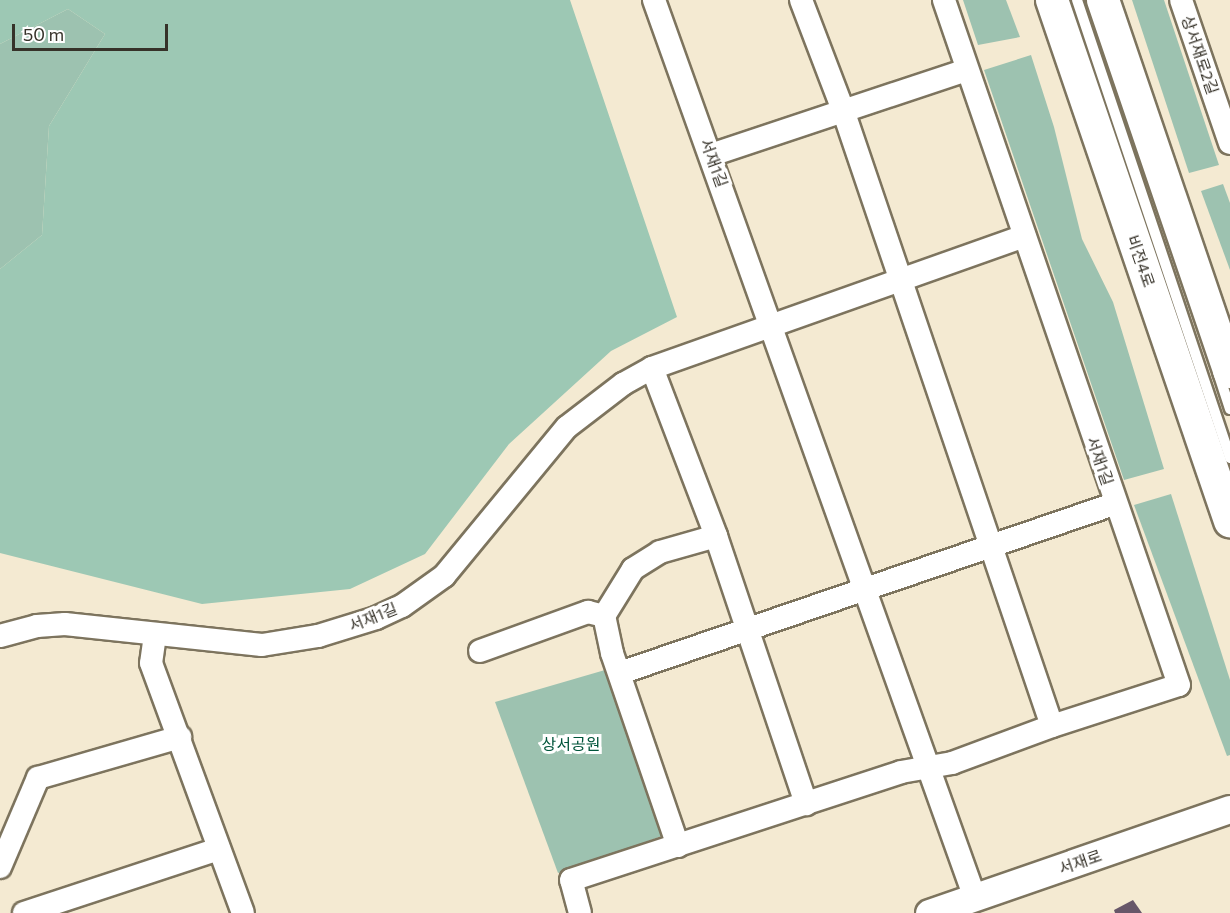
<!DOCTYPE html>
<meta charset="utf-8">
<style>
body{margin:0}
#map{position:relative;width:1230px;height:913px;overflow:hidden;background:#f4ead2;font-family:Commissioner,"Noto Sans KR",sans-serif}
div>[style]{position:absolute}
.green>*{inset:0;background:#9dc2b0}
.forest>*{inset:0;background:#9dc8b4}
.building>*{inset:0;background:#675769}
.roads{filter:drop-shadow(2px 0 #7d745e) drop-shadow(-2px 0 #7d745e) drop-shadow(0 2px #7d745e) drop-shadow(0 -2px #7d745e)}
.service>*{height:10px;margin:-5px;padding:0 5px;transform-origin:5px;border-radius:5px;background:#fff}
.minor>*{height:22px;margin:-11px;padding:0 11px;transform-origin:11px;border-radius:11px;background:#fff}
.tertiary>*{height:27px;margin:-13.5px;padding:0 13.5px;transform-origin:13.5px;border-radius:13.5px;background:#fff}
.secondary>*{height:32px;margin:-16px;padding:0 16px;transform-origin:16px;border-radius:16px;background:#fff}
span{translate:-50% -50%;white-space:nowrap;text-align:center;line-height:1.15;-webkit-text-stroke:6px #fff;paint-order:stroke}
.street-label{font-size:16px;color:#363229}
.park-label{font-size:16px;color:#00543a}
.scale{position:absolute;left:12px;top:24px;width:156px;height:27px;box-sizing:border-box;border:3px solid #363229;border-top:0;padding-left:8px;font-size:18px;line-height:21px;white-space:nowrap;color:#363229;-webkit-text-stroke:4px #fff;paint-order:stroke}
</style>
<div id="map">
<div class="green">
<i style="clip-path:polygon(963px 0,1006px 0,1020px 37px,978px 45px)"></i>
<i style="clip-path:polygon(1132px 0,1164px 0,1219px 165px,1189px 173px)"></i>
<i style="clip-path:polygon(68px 9px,105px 34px,49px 126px,42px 235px,0 269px,0 44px)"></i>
<i style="clip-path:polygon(1031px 55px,1054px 127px,1082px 239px,1113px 302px,1164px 469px,1124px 480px,984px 70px)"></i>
<i style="clip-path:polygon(1223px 184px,1230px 203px,1230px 270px,1201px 191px)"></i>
<i style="clip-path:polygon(1171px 494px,1230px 680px,1230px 755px,1227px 756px,1134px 505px)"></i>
<i style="clip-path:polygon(605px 670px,665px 835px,558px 873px,495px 702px)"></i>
</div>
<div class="forest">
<i style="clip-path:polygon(0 0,570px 0,677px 317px,611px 351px,509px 444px,425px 554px,350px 589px,202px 604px,0 553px,0 269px,42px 235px,49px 126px,105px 34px,68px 9px,0 44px)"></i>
</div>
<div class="building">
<i style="clip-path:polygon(1133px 900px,1142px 913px,1115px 913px,1114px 910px)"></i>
</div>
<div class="roads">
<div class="service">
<i style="left:1077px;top:0;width:483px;rotate:71.5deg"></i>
<i style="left:1218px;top:372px;width:39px;rotate:72deg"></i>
</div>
<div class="minor">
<i style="left:654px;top:0;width:954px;rotate:70.33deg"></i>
<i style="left:801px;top:0;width:118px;rotate:69.1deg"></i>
<i style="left:843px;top:110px;width:650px;rotate:71.26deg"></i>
<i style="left:1181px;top:0;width:151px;rotate:71.1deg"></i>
<i style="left:711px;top:155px;width:269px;rotate:-18.4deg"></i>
<i style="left:652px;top:368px;width:180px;rotate:69.1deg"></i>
<i style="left:716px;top:536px;width:283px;rotate:71.4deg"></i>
<i style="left:155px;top:635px;width:28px;rotate:98deg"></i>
<i style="left:151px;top:663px;width:266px;rotate:69.8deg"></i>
<i style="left:0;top:636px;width:38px;rotate:-15deg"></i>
<i style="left:37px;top:626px;width:28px;rotate:-4deg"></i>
<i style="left:65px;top:624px;width:198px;rotate:6.1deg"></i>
<i style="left:262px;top:645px;width:57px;rotate:-9.1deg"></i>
<i style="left:318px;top:636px;width:61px;rotate:-17.2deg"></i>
<i style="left:376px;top:618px;width:29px;rotate:-25deg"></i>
<i style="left:402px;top:606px;width:52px;rotate:-35.5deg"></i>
<i style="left:444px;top:576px;width:193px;rotate:-50.5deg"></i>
<i style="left:567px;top:427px;width:71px;rotate:-37.5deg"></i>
<i style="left:623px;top:384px;width:33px;rotate:-29deg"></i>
<i style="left:652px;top:368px;width:395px;rotate:-19.5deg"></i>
<i style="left:480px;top:651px;width:115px;rotate:-19.9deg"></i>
<i style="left:588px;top:612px;width:16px;rotate:14deg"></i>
<i style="left:620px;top:673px;width:522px;rotate:-18.89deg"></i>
<i style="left:678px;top:846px;width:204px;rotate:-108.9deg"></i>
<i style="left:612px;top:653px;width:38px;rotate:-102deg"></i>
<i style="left:604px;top:616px;width:55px;rotate:-58.3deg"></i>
<i style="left:633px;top:569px;width:32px;rotate:-32deg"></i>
<i style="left:660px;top:552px;width:58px;rotate:-15.9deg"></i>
<i style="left:0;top:867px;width:97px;rotate:-66.9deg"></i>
<i style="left:38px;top:778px;width:148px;rotate:-16.1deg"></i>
<i style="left:24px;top:913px;width:205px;rotate:-18.2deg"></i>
<i style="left:580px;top:913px;width:34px;rotate:-105deg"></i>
<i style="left:571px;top:880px;width:347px;rotate:-18.1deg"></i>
<i style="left:901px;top:772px;width:52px;rotate:-10deg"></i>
<i style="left:952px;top:763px;width:107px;rotate:-20.3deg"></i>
<i style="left:1052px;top:726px;width:133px;rotate:-17.9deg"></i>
<i style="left:1179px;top:685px;width:724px;rotate:-108.94deg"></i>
</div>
<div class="tertiary">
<i style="left:929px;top:913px;width:318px;rotate:-19.1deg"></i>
</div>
<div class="secondary">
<i style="left:1052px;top:0;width:551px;rotate:71.14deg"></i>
<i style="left:1103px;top:0;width:393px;rotate:71.2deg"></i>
</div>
</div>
<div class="street-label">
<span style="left:1200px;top:55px;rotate:71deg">상서재로2길</span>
<span style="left:714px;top:163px;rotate:70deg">서재1길</span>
<span style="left:1141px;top:261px;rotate:71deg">비전4로</span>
<span style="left:1100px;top:461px;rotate:71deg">서재1길</span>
<span style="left:373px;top:617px;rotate:-22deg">서재1길</span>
<span style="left:1080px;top:862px;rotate:-19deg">서재로</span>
</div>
<div class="park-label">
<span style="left:571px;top:744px">상서공원</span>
</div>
<div class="scale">50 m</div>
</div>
